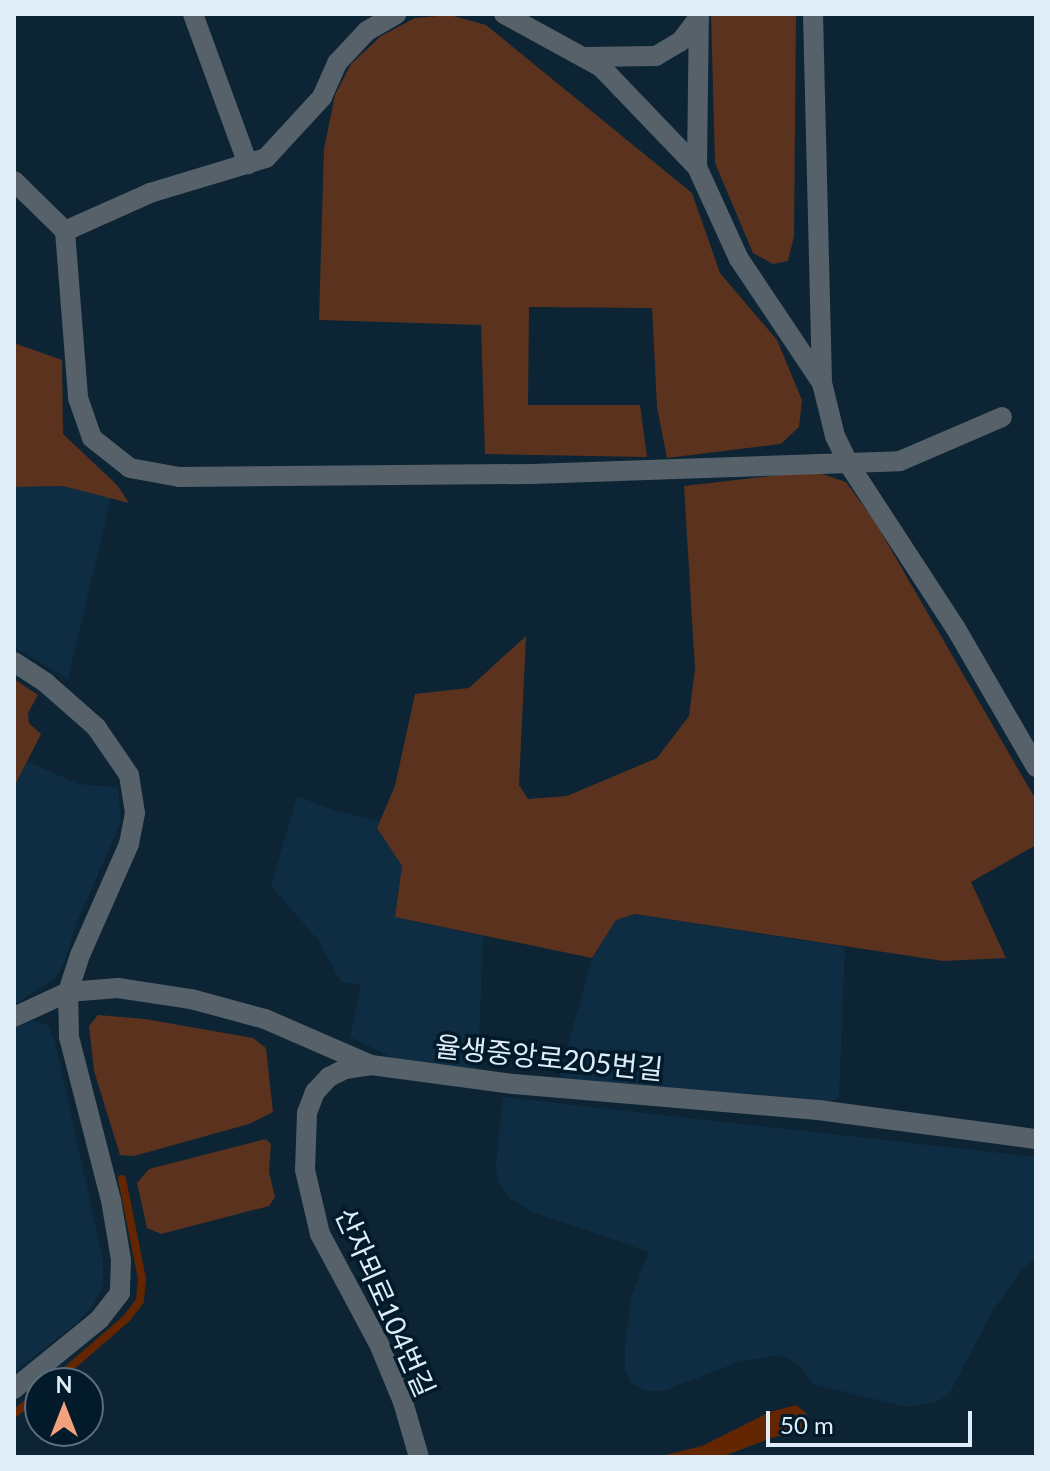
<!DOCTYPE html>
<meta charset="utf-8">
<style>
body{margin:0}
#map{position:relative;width:1050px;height:1471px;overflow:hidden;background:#0c2434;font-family:Lato,"Noto Sans KR",sans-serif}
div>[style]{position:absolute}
.built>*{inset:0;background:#0e2d42}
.green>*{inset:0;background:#5b321e}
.water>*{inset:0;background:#642600}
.stream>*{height:8px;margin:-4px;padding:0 4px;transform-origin:4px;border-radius:4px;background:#642600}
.minor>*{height:20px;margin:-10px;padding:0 10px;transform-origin:10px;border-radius:10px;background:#56616a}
span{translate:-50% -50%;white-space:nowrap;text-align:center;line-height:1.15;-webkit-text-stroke:7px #031a2a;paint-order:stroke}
.street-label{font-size:28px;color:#dfedf8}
.frame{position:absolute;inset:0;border:16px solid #dfedf8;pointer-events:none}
.north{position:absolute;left:24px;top:1367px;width:80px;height:80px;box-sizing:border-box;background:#031a2a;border:2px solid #5b6e7c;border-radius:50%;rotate:0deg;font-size:22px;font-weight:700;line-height:32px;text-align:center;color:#dfedf8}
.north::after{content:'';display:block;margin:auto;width:28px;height:36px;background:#f1a17c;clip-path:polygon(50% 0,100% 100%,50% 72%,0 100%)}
.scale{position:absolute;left:766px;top:1411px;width:206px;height:36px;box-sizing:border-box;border:4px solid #dfedf8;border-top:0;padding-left:10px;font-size:24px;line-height:28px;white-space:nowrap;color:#dfedf8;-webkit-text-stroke:6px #031a2a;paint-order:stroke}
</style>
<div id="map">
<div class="built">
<i style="clip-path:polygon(63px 486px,111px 497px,68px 679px,14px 647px,14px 487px)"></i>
<i style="clip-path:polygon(27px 761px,78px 784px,118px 787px,121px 822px,77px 922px,64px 964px,55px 978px,14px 1005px,14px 787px)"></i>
<i style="clip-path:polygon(297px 796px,339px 812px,380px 821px,377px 828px,402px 866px,395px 917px,483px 936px,478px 1071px,395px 1059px,350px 1037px,361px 985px,341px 982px,319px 941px,271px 886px)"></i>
<i style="clip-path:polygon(635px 914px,845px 947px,839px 1098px,826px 1103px,559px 1078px,592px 958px,616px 920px)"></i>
<i style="clip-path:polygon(33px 1020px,48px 1025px,55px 1042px,103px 1260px,103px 1285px,94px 1304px,77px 1323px,14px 1372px,14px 1028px)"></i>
<i style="clip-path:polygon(503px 1097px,1036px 1157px,1036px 1257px,1021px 1270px,992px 1312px,948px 1396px,933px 1403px,907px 1407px,813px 1384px,797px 1363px,781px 1355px,739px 1362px,663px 1391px,647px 1391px,631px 1384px,625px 1370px,625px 1344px,632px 1295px,649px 1252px,533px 1212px,511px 1199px,498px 1183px,496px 1165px)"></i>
</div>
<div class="green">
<i style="clip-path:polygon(711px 14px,796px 14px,794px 236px,788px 261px,773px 264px,753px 253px,715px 163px)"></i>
<i style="clip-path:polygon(450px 15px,486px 25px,692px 193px,720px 273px,777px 340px,802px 400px,799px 427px,781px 444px,667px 458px,657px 407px,652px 308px,529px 307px,528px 405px,640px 405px,647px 457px,485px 454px,481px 325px,319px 320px,324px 149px,335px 95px,351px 64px,381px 36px,415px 18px)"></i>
<i style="clip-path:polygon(14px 343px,62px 360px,63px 434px,117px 485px,129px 503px,63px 486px,14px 487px)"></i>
<i style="clip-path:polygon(813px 471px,846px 482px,875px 522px,1036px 800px,1036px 845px,971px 882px,1006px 958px,943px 961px,635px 914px,616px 920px,592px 958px,395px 917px,402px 866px,377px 828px,395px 786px,415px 694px,469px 688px,526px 636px,519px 785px,528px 799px,567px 796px,657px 758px,689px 716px,695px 669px,684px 486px)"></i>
<i style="clip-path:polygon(14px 679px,38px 695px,28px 713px,29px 723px,41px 734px,14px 787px)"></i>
<i style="clip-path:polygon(98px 1015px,145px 1019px,253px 1038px,266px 1048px,273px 1112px,249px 1124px,134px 1156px,120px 1155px,94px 1071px,89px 1026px)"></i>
<i style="clip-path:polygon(266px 1139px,271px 1144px,269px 1172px,275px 1197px,269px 1206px,161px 1234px,147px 1228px,137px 1183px,149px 1169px)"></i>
</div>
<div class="water">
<i style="clip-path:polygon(796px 1405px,806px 1413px,807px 1422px,796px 1433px,774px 1437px,721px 1457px,657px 1457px,702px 1446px,770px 1412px)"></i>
</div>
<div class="stream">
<i style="left:52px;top:1383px;width:99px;rotate:-40.9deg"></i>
<i style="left:127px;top:1318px;width:21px;rotate:-53deg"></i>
<i style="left:140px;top:1301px;width:22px;rotate:-85deg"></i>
<i style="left:142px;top:1279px;width:102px;rotate:-101.3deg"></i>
<i style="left:14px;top:1414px;width:33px;rotate:-39deg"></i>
</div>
<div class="minor">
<i style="left:193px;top:14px;width:160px;rotate:69.9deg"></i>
<i style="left:504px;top:14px;width:111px;rotate:28.7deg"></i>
<i style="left:601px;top:67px;width:139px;rotate:46.2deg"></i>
<i style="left:697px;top:167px;width:101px;rotate:65.5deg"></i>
<i style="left:739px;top:259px;width:149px;rotate:56.2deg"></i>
<i style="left:813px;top:14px;width:369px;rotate:88.6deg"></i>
<i style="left:822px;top:383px;width:55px;rotate:76.2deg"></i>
<i style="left:835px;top:436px;width:30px;rotate:64deg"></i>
<i style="left:848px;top:463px;width:196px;rotate:56.9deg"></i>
<i style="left:955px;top:627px;width:162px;rotate:59.9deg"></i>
<i style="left:587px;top:57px;width:69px;rotate:-0.8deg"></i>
<i style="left:656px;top:56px;width:29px;rotate:-31deg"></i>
<i style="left:681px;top:41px;width:30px;rotate:-53deg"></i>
<i style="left:697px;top:167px;width:153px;rotate:-89.3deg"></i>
<i style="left:14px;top:181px;width:71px;rotate:44.4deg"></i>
<i style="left:65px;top:231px;width:168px;rotate:85.5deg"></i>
<i style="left:78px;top:398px;width:42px;rotate:70.7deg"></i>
<i style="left:92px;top:438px;width:48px;rotate:38.3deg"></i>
<i style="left:130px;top:468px;width:50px;rotate:10.4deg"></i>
<i style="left:179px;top:477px;width:353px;rotate:-0.5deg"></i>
<i style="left:532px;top:474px;width:368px;rotate:-2deg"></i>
<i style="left:900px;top:461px;width:111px;rotate:-23.3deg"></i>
<i style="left:65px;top:231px;width:93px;rotate:-24.1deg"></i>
<i style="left:150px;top:193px;width:121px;rotate:-16.8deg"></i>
<i style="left:266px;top:158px;width:83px;rotate:-47.4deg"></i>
<i style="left:322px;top:97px;width:37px;rotate:-66deg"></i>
<i style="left:337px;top:63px;width:44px;rotate:-46.8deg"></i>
<i style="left:367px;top:31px;width:34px;rotate:-30deg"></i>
<i style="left:14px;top:662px;width:38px;rotate:33deg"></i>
<i style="left:46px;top:683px;width:67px;rotate:41.3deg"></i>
<i style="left:96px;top:727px;width:58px;rotate:55.5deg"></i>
<i style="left:129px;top:775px;width:38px;rotate:81deg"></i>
<i style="left:135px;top:813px;width:32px;rotate:101deg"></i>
<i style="left:129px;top:844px;width:121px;rotate:113.8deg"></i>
<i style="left:80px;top:955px;width:39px;rotate:108deg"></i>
<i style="left:68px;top:992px;width:45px;rotate:88.7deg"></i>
<i style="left:69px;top:1037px;width:168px;rotate:75.6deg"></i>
<i style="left:111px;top:1200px;width:61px;rotate:80.5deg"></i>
<i style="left:121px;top:1260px;width:33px;rotate:92deg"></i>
<i style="left:120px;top:1293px;width:33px;rotate:128deg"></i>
<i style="left:100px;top:1319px;width:111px;rotate:140.9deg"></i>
<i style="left:14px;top:1017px;width:60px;rotate:-24.8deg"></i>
<i style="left:68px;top:992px;width:50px;rotate:-4.6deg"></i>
<i style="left:118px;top:988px;width:74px;rotate:8.6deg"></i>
<i style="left:191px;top:999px;width:77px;rotate:15.1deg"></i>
<i style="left:265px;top:1019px;width:116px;rotate:23.5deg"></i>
<i style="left:371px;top:1065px;width:144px;rotate:7.6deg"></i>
<i style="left:514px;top:1084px;width:305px;rotate:4.9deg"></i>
<i style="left:818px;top:1110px;width:220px;rotate:7.6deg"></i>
<i style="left:371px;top:1065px;width:26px;rotate:171deg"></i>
<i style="left:345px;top:1069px;width:18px;rotate:153deg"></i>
<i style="left:329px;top:1077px;width:21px;rotate:133deg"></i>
<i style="left:315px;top:1092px;width:22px;rotate:111deg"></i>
<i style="left:307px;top:1113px;width:57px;rotate:92deg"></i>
<i style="left:305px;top:1170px;width:66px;rotate:76.8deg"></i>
<i style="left:320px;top:1234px;width:125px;rotate:61.8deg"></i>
<i style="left:379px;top:1344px;width:63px;rotate:67.5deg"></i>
<i style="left:403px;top:1402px;width:57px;rotate:73.8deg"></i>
</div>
<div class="street-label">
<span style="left:549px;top:1057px;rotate:6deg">율생중앙로205번길</span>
<span style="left:386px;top:1302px;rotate:66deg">산자뫼로104번길</span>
</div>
<div class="frame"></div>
<div class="north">N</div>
<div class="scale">50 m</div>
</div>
